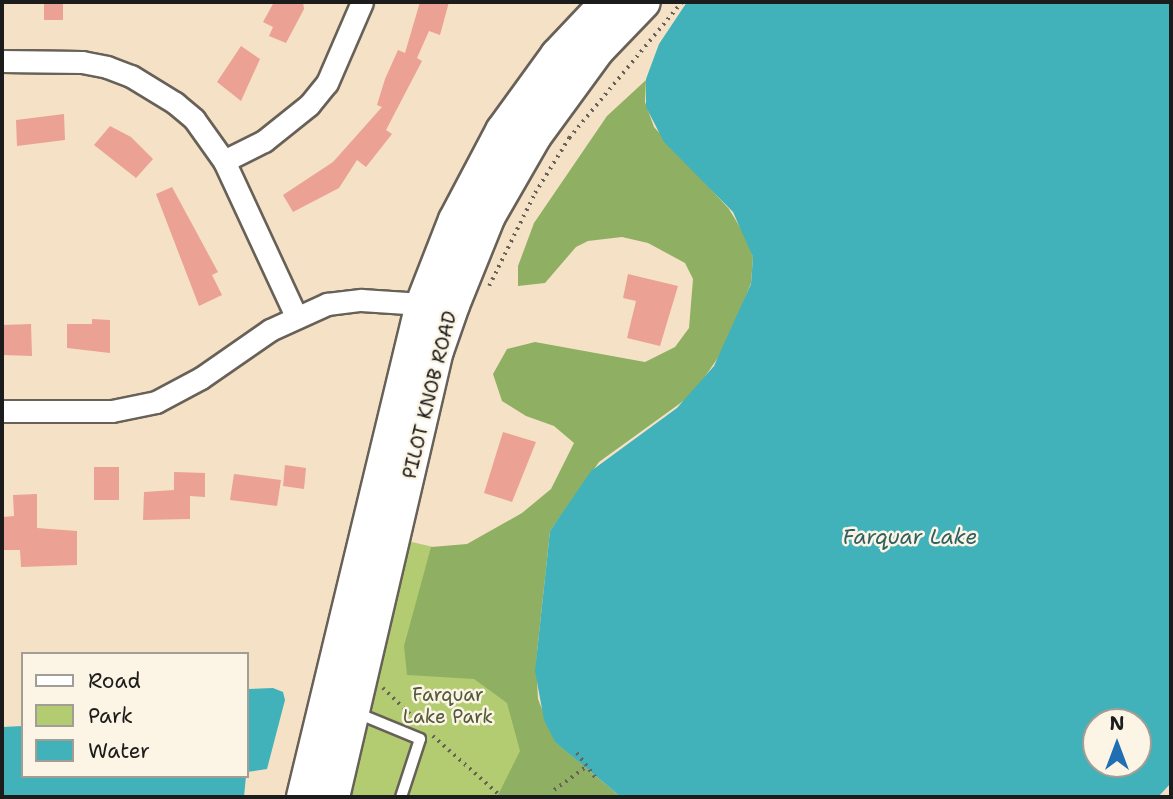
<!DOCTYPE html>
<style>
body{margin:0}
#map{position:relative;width:1173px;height:799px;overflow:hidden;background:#f5e2c6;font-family:"Shantell Sans",sans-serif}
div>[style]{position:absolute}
.green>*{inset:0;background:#b4cc71}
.forest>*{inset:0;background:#8fb063}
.water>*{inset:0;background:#41b1ba}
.building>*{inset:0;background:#eba193}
.path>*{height:3.5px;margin-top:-1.75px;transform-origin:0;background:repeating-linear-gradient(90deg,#686158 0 2px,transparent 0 7px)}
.roads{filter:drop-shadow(2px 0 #686158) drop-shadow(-2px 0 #686158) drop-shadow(0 2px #686158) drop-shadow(0 -2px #686158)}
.lane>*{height:10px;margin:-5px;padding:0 5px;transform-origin:5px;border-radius:5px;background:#fff}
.street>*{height:21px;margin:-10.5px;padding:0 10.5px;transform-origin:10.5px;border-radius:10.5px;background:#fff}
.secondary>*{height:32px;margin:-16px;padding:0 16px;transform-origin:16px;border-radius:16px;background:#fff}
span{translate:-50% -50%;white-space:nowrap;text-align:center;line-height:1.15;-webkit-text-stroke:5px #fcf5e5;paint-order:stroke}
.street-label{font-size:19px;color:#1c1c1c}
.park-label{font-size:19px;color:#515a3a}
.water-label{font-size:21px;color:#2d5f63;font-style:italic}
.frame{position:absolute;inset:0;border:4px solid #1c1c1c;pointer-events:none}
.legend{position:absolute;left:21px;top:652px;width:228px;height:126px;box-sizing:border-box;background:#fcf5e5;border:2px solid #a29e95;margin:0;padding:9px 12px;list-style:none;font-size:21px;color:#1c1c1c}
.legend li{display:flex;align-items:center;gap:14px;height:35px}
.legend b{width:35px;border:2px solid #a29e95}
.north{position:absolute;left:1082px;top:708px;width:70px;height:70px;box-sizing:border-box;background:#fcf5e5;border:2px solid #a29e95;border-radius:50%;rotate:0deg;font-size:19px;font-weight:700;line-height:28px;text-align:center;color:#1c1c1c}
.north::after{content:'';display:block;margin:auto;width:24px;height:32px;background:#1f6fb2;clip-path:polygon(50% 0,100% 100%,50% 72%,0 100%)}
</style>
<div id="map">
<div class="green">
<i style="clip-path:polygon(395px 538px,523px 568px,546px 568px,537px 631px,537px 696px,544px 720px,600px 783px,621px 797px,333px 797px)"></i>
</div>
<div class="forest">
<i style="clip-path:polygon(646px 80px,645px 102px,654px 127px,729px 209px,746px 237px,753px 257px,751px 283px,726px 346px,693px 394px,599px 462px,550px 531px,536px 662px,538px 699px,555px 742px,621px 797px,497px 797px,520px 751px,507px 703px,474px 679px,407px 675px,404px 646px,431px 547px,467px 544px,522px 513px,551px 489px,574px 443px,554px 426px,526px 416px,502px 401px,493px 374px,507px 349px,535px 342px,645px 362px,675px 347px,689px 328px,693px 279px,685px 263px,648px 243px,622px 237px,588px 241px,576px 247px,545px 283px,518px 286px,518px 266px,534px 223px,607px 116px)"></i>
</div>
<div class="water">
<i style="clip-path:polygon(evenodd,687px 2px,1171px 2px,1171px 783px,1158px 797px,621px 797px,555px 742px,544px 720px,535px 671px,550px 531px,591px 471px,677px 408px,714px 366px,751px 284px,753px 257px,733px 212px,664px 142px,646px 107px,646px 79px,659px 44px,687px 2px,1096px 722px,1138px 722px,1138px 764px,1096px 764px,1096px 722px)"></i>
<i style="clip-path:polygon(273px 688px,283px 692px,285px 700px,267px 769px,247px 772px,247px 689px)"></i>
<i style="clip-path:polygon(23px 726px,23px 776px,246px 776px,244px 797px,2px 797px,2px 727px)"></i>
</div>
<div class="building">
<i style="clip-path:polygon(44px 2px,63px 2px,63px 20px,44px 20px)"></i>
<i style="clip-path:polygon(274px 2px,303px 2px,304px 9px,286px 43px,269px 36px,273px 27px,263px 22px)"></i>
<i style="clip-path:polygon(420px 2px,449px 2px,440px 35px,429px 31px,417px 58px,422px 61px,386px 130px,392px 134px,366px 167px,357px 160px,339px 188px,293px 212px,283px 195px,333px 162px,382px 107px,377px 105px,385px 79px,398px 50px,405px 53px)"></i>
<i style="clip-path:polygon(241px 46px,260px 59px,241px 101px,217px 82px)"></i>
<i style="clip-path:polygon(64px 114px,65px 140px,17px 146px,16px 120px)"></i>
<i style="clip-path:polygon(110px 126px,131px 137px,153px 159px,136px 178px,94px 145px)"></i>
<i style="clip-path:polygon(172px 187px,218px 272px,212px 275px,222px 295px,199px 306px,156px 194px)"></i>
<i style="clip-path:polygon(628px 274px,678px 286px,660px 346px,627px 338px,636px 301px,623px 298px)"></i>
<i style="clip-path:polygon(92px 319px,110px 320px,110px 353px,67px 348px,67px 324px,92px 324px)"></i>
<i style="clip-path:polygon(31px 324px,32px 356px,2px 355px,2px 325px)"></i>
<i style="clip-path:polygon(503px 432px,536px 442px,512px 502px,484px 493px)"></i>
<i style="clip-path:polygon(285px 465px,306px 468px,304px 489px,283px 486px)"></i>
<i style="clip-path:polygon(94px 467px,119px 467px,119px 500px,94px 500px)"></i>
<i style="clip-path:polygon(174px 472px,205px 473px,205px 497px,190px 496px,190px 519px,143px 520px,144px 492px,174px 490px)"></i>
<i style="clip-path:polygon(234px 474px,281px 480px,277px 506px,230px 500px)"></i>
<i style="clip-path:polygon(37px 494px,37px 528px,77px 531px,77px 565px,21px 567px,20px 550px,4px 550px,3px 517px,14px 516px,13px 495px)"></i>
</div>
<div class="path">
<i style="left:489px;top:286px;width:104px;rotate:-63.7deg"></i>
<i style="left:535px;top:193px;width:65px;rotate:-58.3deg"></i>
<i style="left:569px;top:138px;width:177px;rotate:-50.3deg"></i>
<i style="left:383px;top:688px;width:47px;rotate:44.1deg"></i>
<i style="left:433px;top:736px;width:92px;rotate:41.5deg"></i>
<i style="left:577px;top:753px;width:34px;rotate:53deg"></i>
<i style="left:554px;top:790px;width:41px;rotate:-36deg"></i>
</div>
<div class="roads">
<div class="lane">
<i style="left:357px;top:713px;width:68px;rotate:22.4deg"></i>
<i style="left:420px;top:739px;width:61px;rotate:108.1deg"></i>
</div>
<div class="street">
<i style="left:2px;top:61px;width:80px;rotate:0.7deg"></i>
<i style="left:82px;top:62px;width:25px;rotate:11deg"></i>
<i style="left:107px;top:67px;width:26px;rotate:21deg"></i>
<i style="left:131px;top:76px;width:52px;rotate:31.5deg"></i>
<i style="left:175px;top:103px;width:25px;rotate:40deg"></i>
<i style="left:194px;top:119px;width:52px;rotate:54.5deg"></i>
<i style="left:224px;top:161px;width:171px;rotate:65.1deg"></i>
<i style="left:224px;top:161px;width:45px;rotate:-26.6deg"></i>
<i style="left:264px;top:141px;width:58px;rotate:-38.7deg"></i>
<i style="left:309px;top:105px;width:28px;rotate:-51deg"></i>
<i style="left:327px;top:83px;width:88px;rotate:-66.6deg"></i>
<i style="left:2px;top:411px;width:110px"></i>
<i style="left:112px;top:411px;width:45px;rotate:-11.6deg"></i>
<i style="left:156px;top:402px;width:51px;rotate:-28.1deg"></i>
<i style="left:201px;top:378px;width:84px;rotate:-34.8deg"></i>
<i style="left:270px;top:330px;width:63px;rotate:-24.5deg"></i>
<i style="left:327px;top:304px;width:34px;rotate:-7deg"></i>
<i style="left:361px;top:300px;width:61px;rotate:3.8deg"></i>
</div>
<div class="secondary">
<i style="left:303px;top:797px;width:507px;rotate:-76.43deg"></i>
<i style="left:422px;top:304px;width:90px;rotate:-68.6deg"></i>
<i style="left:455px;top:220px;width:101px;rotate:-62.2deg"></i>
<i style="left:502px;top:131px;width:94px;rotate:-54.1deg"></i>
<i style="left:557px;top:55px;width:73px;rotate:-46.7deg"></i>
<i style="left:333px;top:797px;width:458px;rotate:-76.9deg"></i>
<i style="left:437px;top:351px;width:49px;rotate:-70.8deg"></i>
<i style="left:453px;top:305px;width:96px;rotate:-68deg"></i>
<i style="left:489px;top:216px;width:92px;rotate:-60.1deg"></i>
<i style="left:535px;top:136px;width:107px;rotate:-53.8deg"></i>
<i style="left:598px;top:50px;width:66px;rotate:-46.2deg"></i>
</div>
</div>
<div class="street-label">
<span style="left:430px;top:395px;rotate:-76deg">PILOT KNOB ROAD</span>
</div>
<div class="park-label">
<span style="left:448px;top:706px">Farquar<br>Lake Park</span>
</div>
<div class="water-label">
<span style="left:910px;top:537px">Farquar Lake</span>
</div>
<div class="frame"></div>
<ul class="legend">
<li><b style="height:9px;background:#fff"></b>Road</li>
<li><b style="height:19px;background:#b4cc71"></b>Park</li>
<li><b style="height:19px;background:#41b1ba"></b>Water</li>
</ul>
<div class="north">N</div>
</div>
